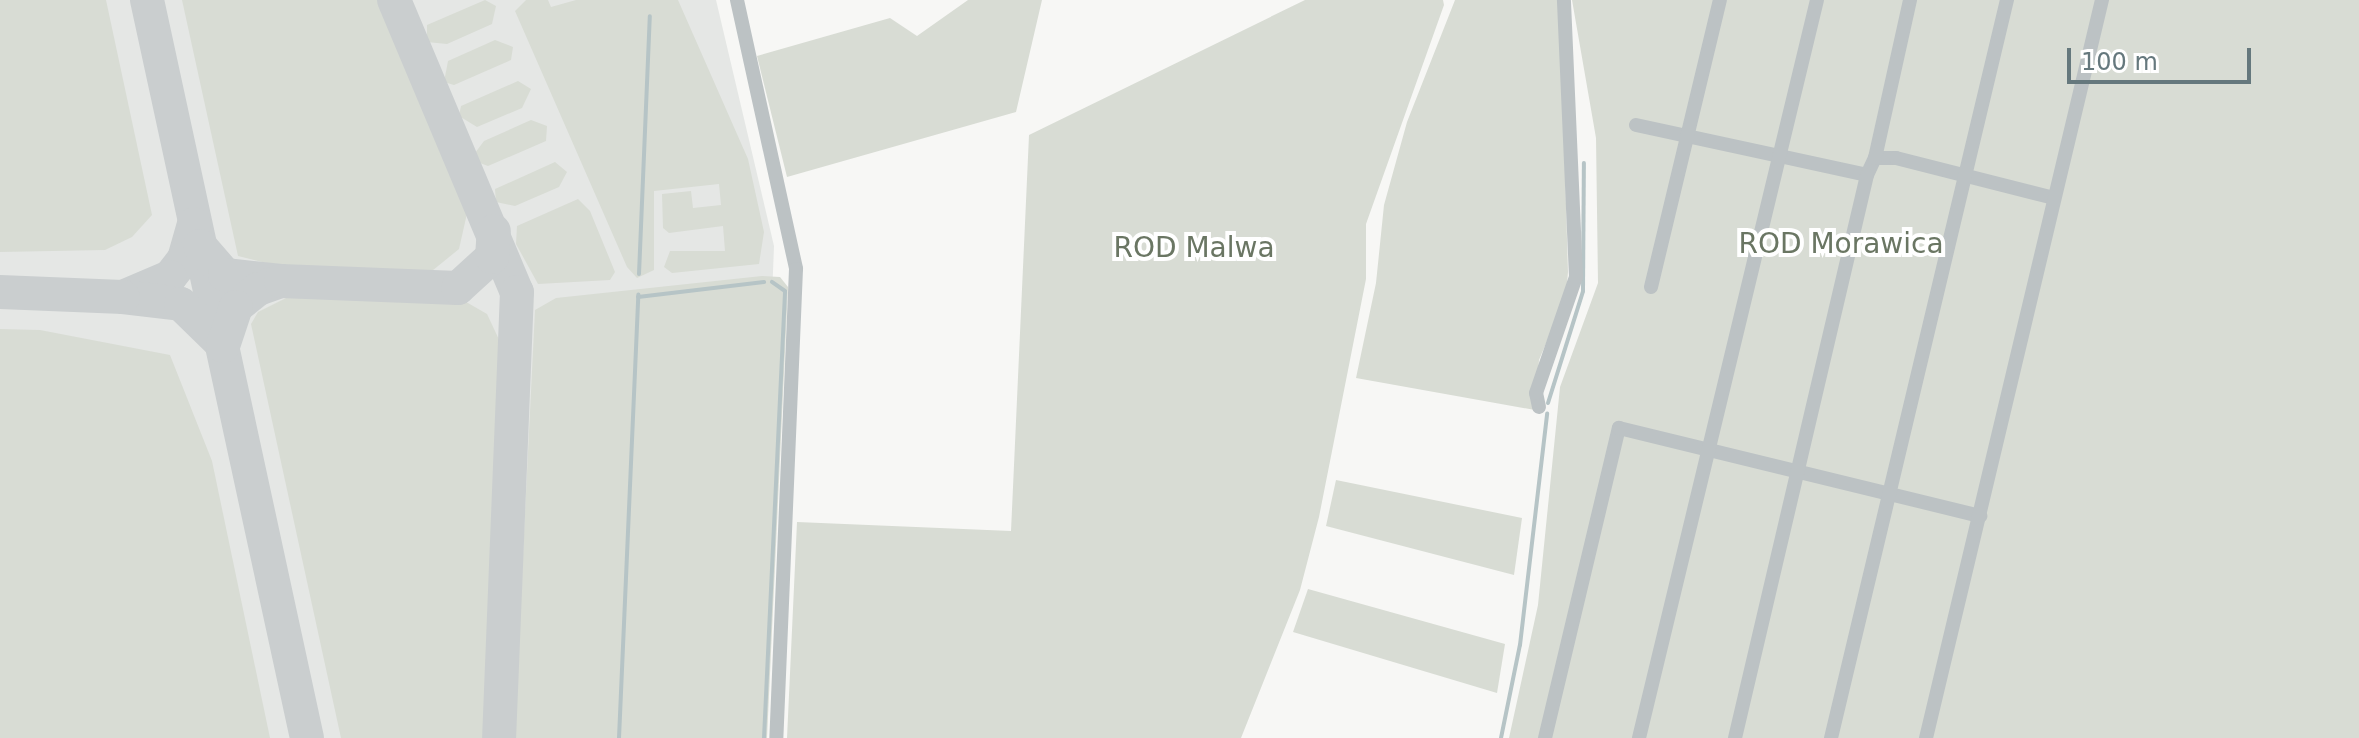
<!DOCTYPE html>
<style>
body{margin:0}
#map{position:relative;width:2359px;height:738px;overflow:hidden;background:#f7f7f5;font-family:"DejaVu Sans",sans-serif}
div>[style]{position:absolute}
.built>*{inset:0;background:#e5e7e5}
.green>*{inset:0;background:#d8dcd4}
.stream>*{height:4px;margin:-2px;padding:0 2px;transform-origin:2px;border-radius:2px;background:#b6c4c6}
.taxiway>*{height:34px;margin:-17px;padding:0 17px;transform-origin:17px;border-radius:17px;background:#cacecf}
.minor>*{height:14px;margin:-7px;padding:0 7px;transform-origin:7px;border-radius:7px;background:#bcc2c4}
span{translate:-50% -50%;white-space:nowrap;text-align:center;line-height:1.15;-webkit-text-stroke:8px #fff;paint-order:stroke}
.park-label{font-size:28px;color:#6a7663}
.scale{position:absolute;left:2067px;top:48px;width:184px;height:36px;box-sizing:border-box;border:4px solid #65787d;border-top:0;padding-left:10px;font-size:24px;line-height:28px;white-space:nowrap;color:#65787d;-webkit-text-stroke:6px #fff;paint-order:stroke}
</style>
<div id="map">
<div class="built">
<i style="clip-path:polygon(0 0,716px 0,774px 246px,755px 738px,0 738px)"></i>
</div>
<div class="green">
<i style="clip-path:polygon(0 0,106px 0,152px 215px,132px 237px,105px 250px,0 252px)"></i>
<i style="clip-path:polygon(182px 0,378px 0,468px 209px,459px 249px,427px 275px,287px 268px,238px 256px)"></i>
<i style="clip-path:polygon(485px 0,496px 6px,492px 24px,447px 44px,427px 42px,427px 25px)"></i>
<i style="clip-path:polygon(526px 0,548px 0,551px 7px,576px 0,678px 0,748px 159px,764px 232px,759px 264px,672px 273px,664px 267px,670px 251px,725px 251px,723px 226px,669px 233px,663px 228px,662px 194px,691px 191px,693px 208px,721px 205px,719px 184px,654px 191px,654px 270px,637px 278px,627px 267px,515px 11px)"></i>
<i style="clip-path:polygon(968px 0,1042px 0,1016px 112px,787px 177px,757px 56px,890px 18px,917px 36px)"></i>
<i style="clip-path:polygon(1305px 0,1443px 0,1444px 5px,1366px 224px,1366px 279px,1319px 517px,1300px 590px,1241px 738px,787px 738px,797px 522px,1011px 531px,1029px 135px)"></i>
<i style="clip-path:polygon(1455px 0,1560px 0,1568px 272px,1566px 296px,1539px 360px,1535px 410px,1356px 378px,1376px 283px,1384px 205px,1407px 122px)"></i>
<i style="clip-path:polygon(1572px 0,2359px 0,2359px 738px,1509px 738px,1538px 605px,1560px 387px,1598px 283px,1596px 138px)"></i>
<i style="clip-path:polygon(495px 40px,513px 47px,511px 60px,454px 85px,444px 82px,448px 61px)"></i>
<i style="clip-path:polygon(518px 81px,531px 89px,522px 108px,477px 127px,459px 116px,461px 106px)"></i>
<i style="clip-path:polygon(531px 120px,547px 126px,546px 141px,488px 166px,480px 163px,475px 153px,484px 141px)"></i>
<i style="clip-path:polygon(555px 162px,567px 172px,559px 187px,515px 206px,496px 202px,495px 189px)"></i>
<i style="clip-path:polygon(578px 199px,590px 211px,615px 272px,610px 280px,538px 284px,516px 244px,517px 226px)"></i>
<i style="clip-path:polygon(762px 276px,780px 277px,788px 287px,767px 738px,514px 738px,535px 310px,556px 298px)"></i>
<i style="clip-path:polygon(317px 291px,461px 299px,487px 314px,502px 346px,484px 738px,341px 738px,251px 324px,258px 312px,294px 294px)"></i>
<i style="clip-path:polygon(0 329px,40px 330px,170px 355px,212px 461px,270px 738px,0 738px)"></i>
<i style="clip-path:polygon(1336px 480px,1522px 518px,1514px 575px,1326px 526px)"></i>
<i style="clip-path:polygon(1308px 589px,1505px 644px,1497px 693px,1293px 632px)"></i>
</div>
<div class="stream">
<i style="left:639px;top:274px;width:258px;rotate:-87.6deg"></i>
<i style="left:638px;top:297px;width:127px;rotate:-6.8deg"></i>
<i style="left:1548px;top:403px;width:117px;rotate:-72.6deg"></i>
<i style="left:1583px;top:291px;width:128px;rotate:-89.6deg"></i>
<i style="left:619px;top:738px;width:444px;rotate:-87.5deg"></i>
<i style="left:764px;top:738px;width:447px;rotate:-87.3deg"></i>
<i style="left:785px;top:291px;width:16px;rotate:-145deg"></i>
<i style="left:1501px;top:738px;width:95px;rotate:-78.5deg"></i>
<i style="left:1520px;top:645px;width:233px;rotate:-83.3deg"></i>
</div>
<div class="taxiway">
<i style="left:147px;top:0;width:755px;rotate:77.77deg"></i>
<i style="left:394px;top:0;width:317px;rotate:67.2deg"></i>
<i style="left:517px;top:292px;width:446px;rotate:92.3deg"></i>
<i style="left:194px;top:224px;width:36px;rotate:106deg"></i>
<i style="left:184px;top:259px;width:23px;rotate:128deg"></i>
<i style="left:170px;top:277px;width:51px;rotate:156.9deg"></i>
<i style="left:123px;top:297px;width:58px;rotate:6.9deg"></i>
<i style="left:181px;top:304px;width:53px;rotate:44.2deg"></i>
<i style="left:200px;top:246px;width:38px;rotate:49deg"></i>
<i style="left:225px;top:275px;width:56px;rotate:6.1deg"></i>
<i style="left:281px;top:281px;width:24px;rotate:161deg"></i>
<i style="left:258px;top:289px;width:28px;rotate:141deg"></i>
<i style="left:236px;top:307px;width:41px;rotate:108.4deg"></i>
<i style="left:281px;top:281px;width:177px;rotate:2.3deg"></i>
<i style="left:458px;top:288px;width:46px;rotate:-42.4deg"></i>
<i style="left:492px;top:257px;width:26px;rotate:-86deg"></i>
<i style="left:0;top:292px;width:123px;rotate:2.3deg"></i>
</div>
<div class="minor">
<i style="left:737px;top:0;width:275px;rotate:77.6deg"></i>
<i style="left:796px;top:269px;width:469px;rotate:92.4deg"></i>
<i style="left:1636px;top:125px;width:236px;rotate:12.2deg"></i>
<i style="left:1867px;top:175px;width:19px;rotate:-65deg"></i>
<i style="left:1875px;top:158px;width:21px"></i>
<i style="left:1896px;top:158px;width:163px;rotate:14.2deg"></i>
<i style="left:1875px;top:158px;width:162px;rotate:-77.5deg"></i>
<i style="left:1651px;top:287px;width:295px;rotate:-76.5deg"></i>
<i style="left:1539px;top:407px;width:14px;rotate:-102deg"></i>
<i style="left:1536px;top:393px;width:123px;rotate:-71deg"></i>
<i style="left:1576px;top:277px;width:277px;rotate:-92.5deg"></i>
<i style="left:1545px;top:738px;width:319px;rotate:-76.6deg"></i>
<i style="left:1619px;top:428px;width:372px;rotate:13.7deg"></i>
<i style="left:1639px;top:738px;width:759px;rotate:-76.44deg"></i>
<i style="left:1735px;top:738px;width:578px;rotate:-76.8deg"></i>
<i style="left:1831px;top:738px;width:759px;rotate:-76.59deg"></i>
<i style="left:1926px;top:738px;width:759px;rotate:-76.59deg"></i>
</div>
<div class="park-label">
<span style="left:1841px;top:244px">ROD Morawica</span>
<span style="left:1194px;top:248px">ROD Malwa</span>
</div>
<div class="scale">100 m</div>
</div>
